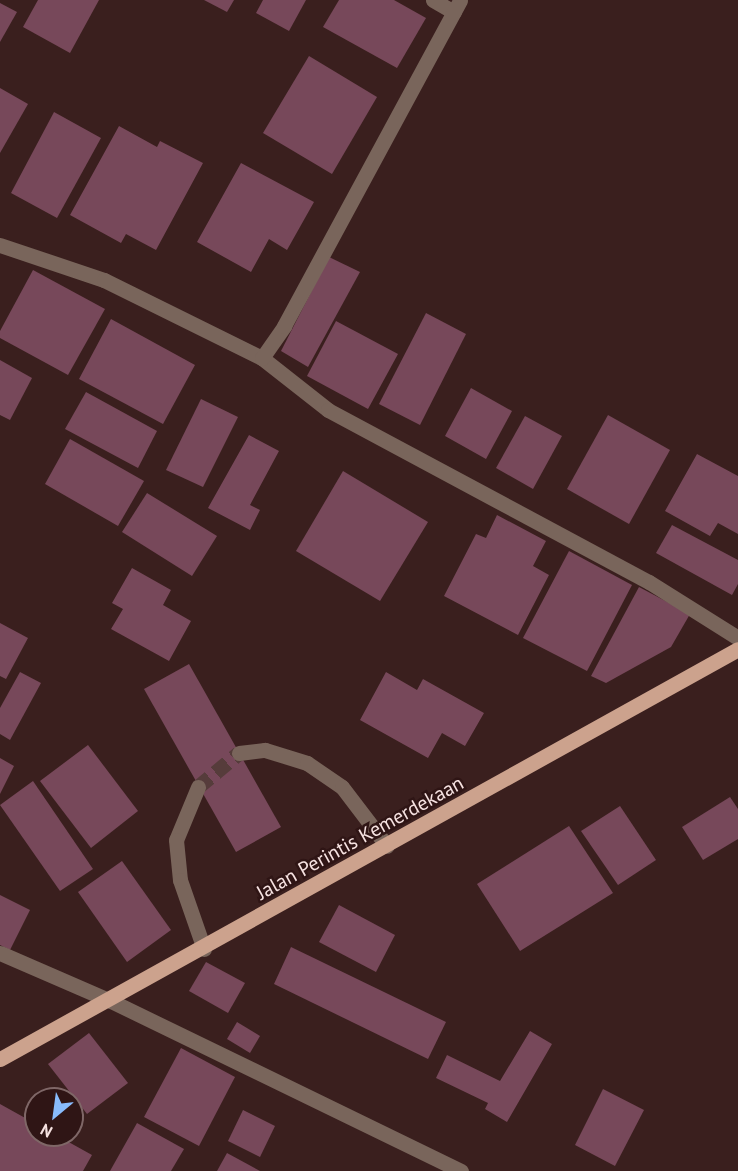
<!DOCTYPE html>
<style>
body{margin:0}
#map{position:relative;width:738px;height:1171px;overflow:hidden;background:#3a1f1e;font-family:"PT Sans",sans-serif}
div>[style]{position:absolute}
.building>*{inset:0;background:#77485a}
.minor-tunnel>*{height:15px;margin-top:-7.5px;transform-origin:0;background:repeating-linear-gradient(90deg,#563c3b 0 15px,transparent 0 23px)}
.minor>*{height:15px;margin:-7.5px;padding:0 7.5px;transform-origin:7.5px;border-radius:7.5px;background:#79655b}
.major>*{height:15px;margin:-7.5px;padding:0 7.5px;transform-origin:7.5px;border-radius:7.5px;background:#cca28d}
span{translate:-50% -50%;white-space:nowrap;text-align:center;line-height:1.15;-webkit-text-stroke:5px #2f1515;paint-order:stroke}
.street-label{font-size:20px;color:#f6e2e1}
.north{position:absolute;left:24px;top:1087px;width:60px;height:60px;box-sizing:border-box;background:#2f1515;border:2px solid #7f6767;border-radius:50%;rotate:209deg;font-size:16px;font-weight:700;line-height:24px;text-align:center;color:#f6e2e1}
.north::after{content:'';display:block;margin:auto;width:21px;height:27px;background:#88bbfc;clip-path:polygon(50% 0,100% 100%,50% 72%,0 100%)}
</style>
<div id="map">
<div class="building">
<i style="clip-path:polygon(38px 0,99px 0,70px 53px,23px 27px)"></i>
<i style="clip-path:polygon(204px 0,234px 0,227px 12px)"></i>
<i style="clip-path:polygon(263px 0,306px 0,289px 31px,256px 13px)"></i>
<i style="clip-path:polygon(339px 0,394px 0,426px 18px,397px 68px,323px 27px)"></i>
<i style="clip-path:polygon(0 3px,17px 12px,0 42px)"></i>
<i style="clip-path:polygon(309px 56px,377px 97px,332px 174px,263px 133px)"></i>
<i style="clip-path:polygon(0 88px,28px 104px,0 153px)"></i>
<i style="clip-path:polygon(54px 112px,101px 138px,57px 218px,11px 193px)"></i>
<i style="clip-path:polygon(119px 126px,157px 147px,160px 141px,203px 163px,156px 250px,126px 234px,121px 243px,70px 215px)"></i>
<i style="clip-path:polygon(241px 163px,314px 202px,287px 250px,269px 239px,251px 272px,197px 242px)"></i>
<i style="clip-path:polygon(329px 257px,360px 272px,308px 367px,281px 351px)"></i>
<i style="clip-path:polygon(33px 270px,105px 309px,68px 375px,0 338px,0 331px)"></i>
<i style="clip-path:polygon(426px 313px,466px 334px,420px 425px,379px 404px)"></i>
<i style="clip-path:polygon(111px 319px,195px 365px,163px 424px,79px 379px)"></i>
<i style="clip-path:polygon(336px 321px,398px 354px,368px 409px,307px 376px)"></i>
<i style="clip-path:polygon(0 360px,32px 378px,10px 420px,0 415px)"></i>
<i style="clip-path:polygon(471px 388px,512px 411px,486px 459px,445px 436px)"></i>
<i style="clip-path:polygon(86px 392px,157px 431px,138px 468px,65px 429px)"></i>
<i style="clip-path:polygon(201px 399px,238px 417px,203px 487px,166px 470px)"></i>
<i style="clip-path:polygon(608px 415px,670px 450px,629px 524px,567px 489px)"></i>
<i style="clip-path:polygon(525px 416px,562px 436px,533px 489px,496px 468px)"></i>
<i style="clip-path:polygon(249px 435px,279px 451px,250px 505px,260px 510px,250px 530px,208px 508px)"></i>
<i style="clip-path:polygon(70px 439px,144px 481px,118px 526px,45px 484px)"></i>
<i style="clip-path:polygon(697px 454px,738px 476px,738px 534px,718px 523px,710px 536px,665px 511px)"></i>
<i style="clip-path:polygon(343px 471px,428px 522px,380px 601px,296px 551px)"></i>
<i style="clip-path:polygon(147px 493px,217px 536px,192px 576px,122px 532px)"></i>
<i style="clip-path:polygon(497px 515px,546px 541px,533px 566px,549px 575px,518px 635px,444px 596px,476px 534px,486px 538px)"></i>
<i style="clip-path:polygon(672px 525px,738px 560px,738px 584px,732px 595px,656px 553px)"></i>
<i style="clip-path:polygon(569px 551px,632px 585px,587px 671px,523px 638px)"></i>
<i style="clip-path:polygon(132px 568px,171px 590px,163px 605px,191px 621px,169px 661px,111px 629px,123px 609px,112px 603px)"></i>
<i style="clip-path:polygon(639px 587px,690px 614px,671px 647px,606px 683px,591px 676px)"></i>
<i style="clip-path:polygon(0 623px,28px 638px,6px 679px,0 676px)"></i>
<i style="clip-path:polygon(189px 664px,281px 827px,236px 852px,144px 689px)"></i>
<i style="clip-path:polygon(20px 672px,41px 683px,10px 740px,0 734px,0 708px)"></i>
<i style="clip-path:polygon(386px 672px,417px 690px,423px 679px,484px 713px,465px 746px,442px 733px,428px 758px,360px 720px)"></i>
<i style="clip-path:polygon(88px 745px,138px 811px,91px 848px,40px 781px)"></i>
<i style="clip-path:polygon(0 758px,14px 766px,0 794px)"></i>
<i style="clip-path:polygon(33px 781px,93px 869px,60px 891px,0 805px)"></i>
<i style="clip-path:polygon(730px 797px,738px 809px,738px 839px,703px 860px,682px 827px)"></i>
<i style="clip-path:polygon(620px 806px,656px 860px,618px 885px,581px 831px)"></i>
<i style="clip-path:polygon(569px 826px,613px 893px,520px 951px,477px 884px)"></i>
<i style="clip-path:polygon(122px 861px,171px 930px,127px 962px,78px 892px)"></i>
<i style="clip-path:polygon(0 895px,30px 910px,10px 950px,0 945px)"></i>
<i style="clip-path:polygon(339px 905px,395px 935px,376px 972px,319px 942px)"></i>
<i style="clip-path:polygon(291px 947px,446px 1022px,428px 1059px,274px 984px)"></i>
<i style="clip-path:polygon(206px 962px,245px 983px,228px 1013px,189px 991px)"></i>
<i style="clip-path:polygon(237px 1022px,260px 1036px,250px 1053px,227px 1039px)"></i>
<i style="clip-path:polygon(530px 1031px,552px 1044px,507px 1122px,485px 1109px,488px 1103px,436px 1078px,447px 1055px,500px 1081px)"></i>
<i style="clip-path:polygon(89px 1033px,128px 1083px,87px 1114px,48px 1064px)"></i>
<i style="clip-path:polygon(181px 1048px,235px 1077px,199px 1146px,144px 1117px)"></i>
<i style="clip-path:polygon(603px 1089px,644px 1110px,615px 1166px,575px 1145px)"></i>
<i style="clip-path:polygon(0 1104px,36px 1124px,36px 1135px,56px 1135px,92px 1155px,83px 1171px,0 1171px)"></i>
<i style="clip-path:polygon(243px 1110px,275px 1126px,260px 1157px,228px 1141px)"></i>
<i style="clip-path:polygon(137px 1123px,184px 1149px,171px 1171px,110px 1171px)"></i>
<i style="clip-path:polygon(227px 1153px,260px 1171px,217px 1171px)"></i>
</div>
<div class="minor-tunnel">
<i style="left:198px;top:787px;width:53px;rotate:-39.7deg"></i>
</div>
<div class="minor">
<i style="left:433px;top:0;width:24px;rotate:30deg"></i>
<i style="left:0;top:245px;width:110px;rotate:18.6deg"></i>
<i style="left:104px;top:280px;width:176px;rotate:26.3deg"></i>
<i style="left:262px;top:358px;width:84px;rotate:38.2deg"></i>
<i style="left:328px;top:410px;width:364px;rotate:28.2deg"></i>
<i style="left:649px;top:582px;width:105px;rotate:32.2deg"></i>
<i style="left:262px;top:358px;width:39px;rotate:-55deg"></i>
<i style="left:284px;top:326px;width:370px;rotate:-61.6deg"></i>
<i style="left:239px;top:753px;width:26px;rotate:-7deg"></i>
<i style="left:265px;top:750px;width:44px;rotate:17.2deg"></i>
<i style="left:307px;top:763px;width:42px;rotate:34.4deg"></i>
<i style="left:342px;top:787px;width:74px;rotate:52.7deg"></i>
<i style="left:198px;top:787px;width:57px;rotate:112.5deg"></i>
<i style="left:176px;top:840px;width:40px;rotate:84.3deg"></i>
<i style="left:180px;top:880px;width:73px;rotate:70.8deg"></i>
<i style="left:0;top:953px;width:121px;rotate:23.4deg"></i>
<i style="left:111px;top:1001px;width:389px;rotate:25.9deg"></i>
</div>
<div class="major">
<i style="left:0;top:1059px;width:844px;rotate:-29.05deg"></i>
</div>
<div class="street-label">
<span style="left:360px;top:838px;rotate:-29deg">Jalan Perintis Kemerdekaan</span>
</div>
<div class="north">N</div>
</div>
